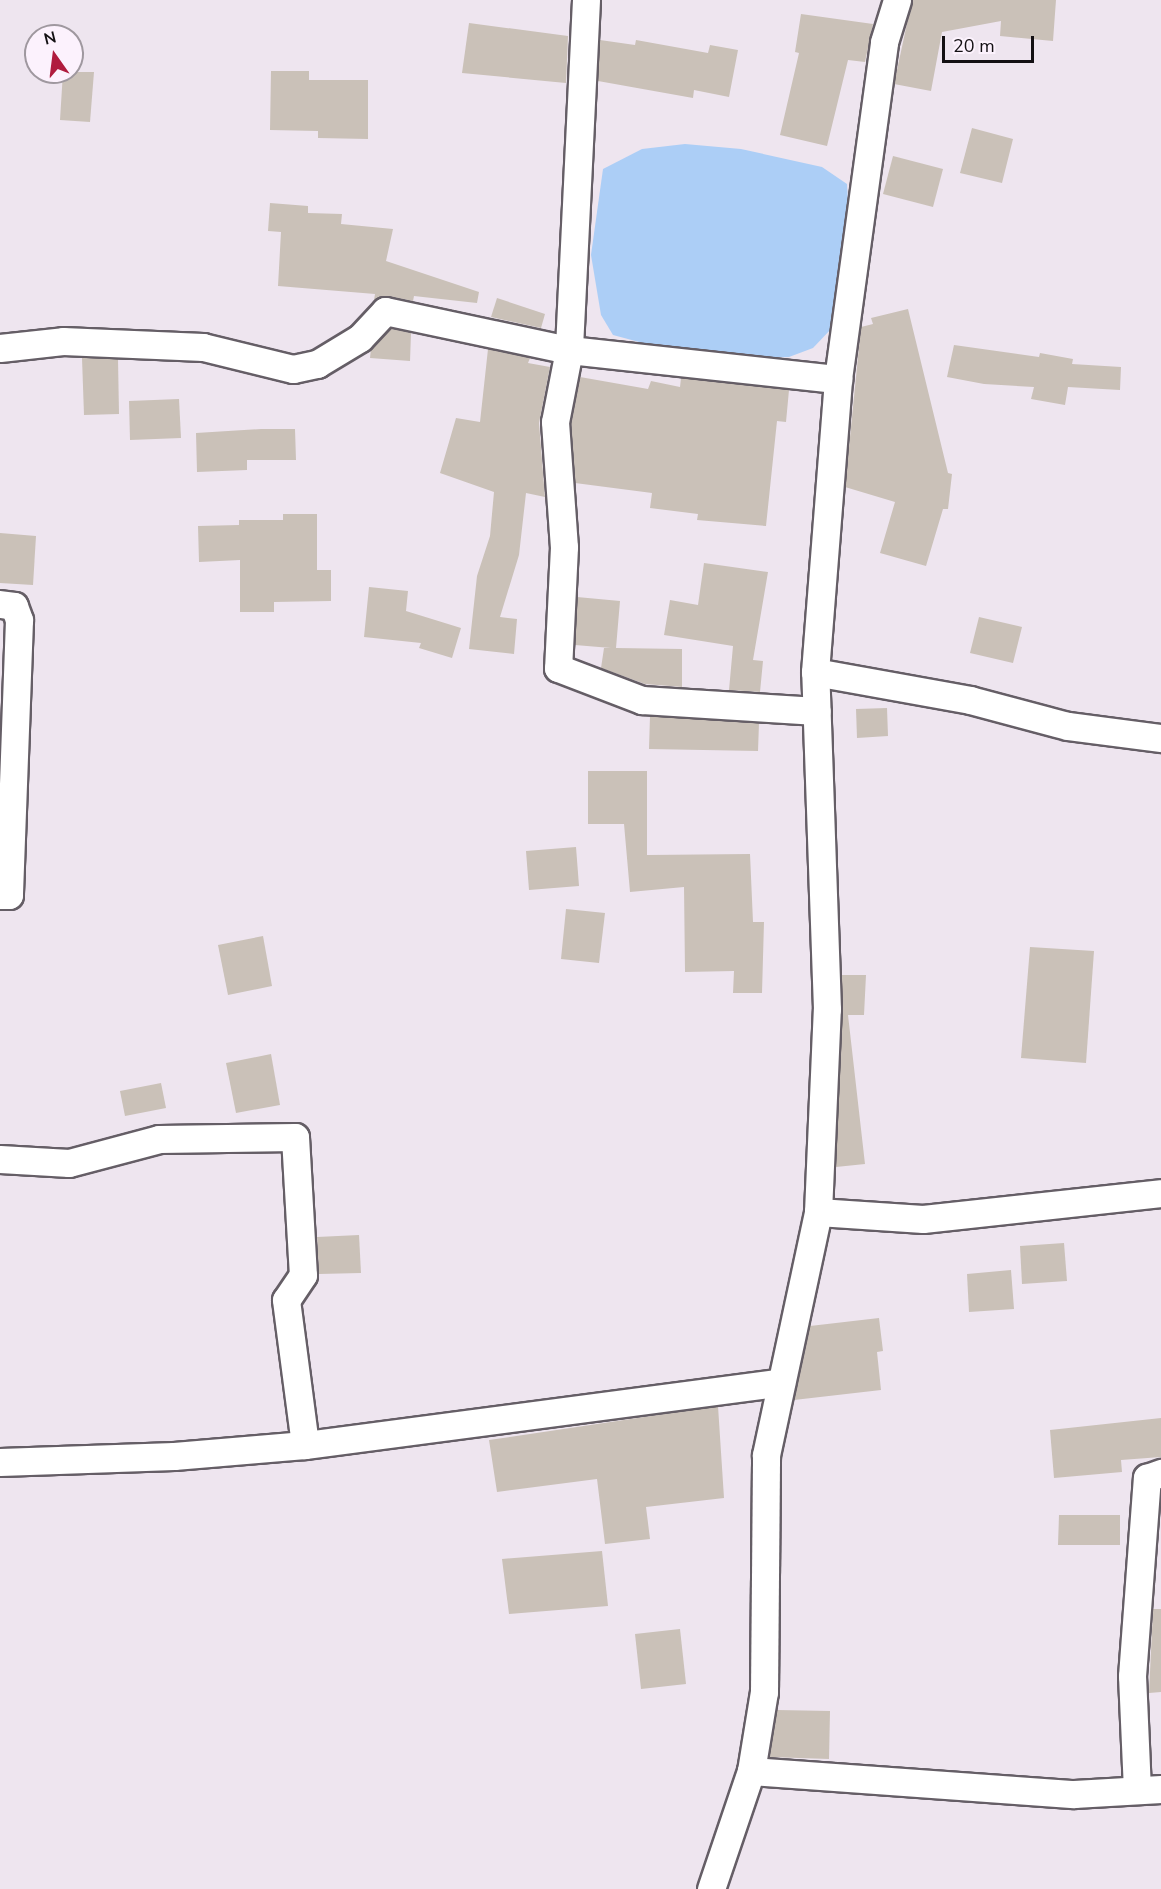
<!DOCTYPE html>
<style>
body{margin:0}
#map{position:relative;width:1161px;height:1889px;overflow:hidden;background:#eee5ef;font-family:"Nunito Sans",sans-serif}
div>[style]{position:absolute}
.water>*{inset:0;background:#accef6}
.building>*{inset:0;background:#cac1b8}
.roads{filter:drop-shadow(2px 0 #655e66) drop-shadow(-2px 0 #655e66) drop-shadow(0 2px #655e66) drop-shadow(0 -2px #655e66)}
.minor>*{height:27px;margin:-13.5px;padding:0 13.5px;transform-origin:13.5px;border-radius:13.5px;background:#fff}
span{translate:-50% -50%;white-space:nowrap;text-align:center;line-height:1.15;-webkit-text-stroke:4.5px #fcf2fd;paint-order:stroke}
.north{position:absolute;left:24px;top:24px;width:60px;height:60px;box-sizing:border-box;background:#fcf2fd;border:2px solid #9f989f;border-radius:50%;rotate:346deg;font-size:16px;font-weight:700;line-height:24px;text-align:center;color:#131013}
.north::after{content:'';display:block;margin:auto;width:21px;height:27px;background:#b01c3e;clip-path:polygon(50% 0,100% 100%,50% 72%,0 100%)}
.scale{position:absolute;left:942px;top:36px;width:92px;height:27px;box-sizing:border-box;border:3px solid #131013;border-top:0;padding-left:8px;font-size:18px;line-height:21px;white-space:nowrap;color:#131013;-webkit-text-stroke:4px #fcf2fd;paint-order:stroke}
</style>
<div id="map">
<div class="water">
<i style="clip-path:polygon(685px 144px,741px 149px,822px 167px,847px 184px,849px 223px,832px 328px,813px 348px,789px 357px,740px 359px,654px 346px,613px 335px,601px 315px,591px 255px,603px 169px,642px 149px)"></i>
</div>
<div class="building">
<i style="clip-path:polygon(912px 0,1056px 0,1053px 41px,1000px 36px,1001px 21px,942px 32px,931px 91px,894px 84px)"></i>
<i style="clip-path:polygon(801px 14px,873px 24px,865px 62px,848px 60px,827px 146px,780px 135px,799px 53px,795px 52px)"></i>
<i style="clip-path:polygon(469px 23px,568px 36px,566px 83px,462px 73px)"></i>
<i style="clip-path:polygon(600px 40px,635px 45px,636px 40px,708px 53px,710px 45px,738px 50px,729px 97px,694px 90px,693px 98px,598px 81px)"></i>
<i style="clip-path:polygon(271px 71px,309px 71px,309px 80px,368px 80px,368px 139px,318px 138px,318px 131px,270px 130px)"></i>
<i style="clip-path:polygon(63px 72px,94px 72px,90px 122px,60px 120px)"></i>
<i style="clip-path:polygon(972px 128px,1013px 139px,1002px 183px,960px 173px)"></i>
<i style="clip-path:polygon(893px 156px,943px 169px,933px 207px,883px 194px)"></i>
<i style="clip-path:polygon(270px 203px,308px 206px,308px 213px,342px 214px,341px 224px,393px 229px,386px 261px,479px 292px,477px 303px,414px 296px,413px 301px,388px 296px,374px 300px,375px 294px,278px 286px,281px 232px,268px 231px)"></i>
<i style="clip-path:polygon(497px 298px,545px 314px,541px 328px,491px 317px)"></i>
<i style="clip-path:polygon(908px 309px,948px 473px,952px 474px,948px 509px,943px 509px,926px 566px,880px 553px,895px 502px,845px 487px,861px 327px,873px 324px,871px 318px)"></i>
<i style="clip-path:polygon(390px 328px,411px 333px,410px 361px,370px 358px,371px 349px)"></i>
<i style="clip-path:polygon(954px 345px,1039px 357px,1040px 353px,1073px 359px,1072px 364px,1121px 367px,1120px 390px,1068px 387px,1065px 405px,1031px 399px,1034px 387px,984px 384px,947px 377px)"></i>
<i style="clip-path:polygon(488px 349px,530px 358px,528px 363px,550px 367px,539px 423px,545px 497px,526px 493px,519px 555px,500px 617px,517px 619px,514px 654px,469px 649px,477px 576px,490px 536px,494px 492px,440px 473px,456px 418px,480px 422px)"></i>
<i style="clip-path:polygon(82px 358px,118px 359px,119px 414px,84px 415px)"></i>
<i style="clip-path:polygon(581px 373px,580px 377px,648px 389px,651px 381px,680px 387px,681px 378px,789px 390px,786px 422px,777px 421px,766px 526px,697px 520px,698px 514px,650px 508px,652px 493px,575px 483px,571px 423px)"></i>
<i style="clip-path:polygon(179px 399px,181px 438px,130px 440px,129px 401px)"></i>
<i style="clip-path:polygon(261px 429px,295px 429px,296px 460px,247px 460px,247px 470px,197px 472px,196px 433px)"></i>
<i style="clip-path:polygon(283px 514px,317px 514px,317px 570px,331px 570px,331px 601px,274px 602px,274px 612px,240px 612px,240px 560px,199px 562px,198px 526px,239px 525px,239px 520px,283px 520px)"></i>
<i style="clip-path:polygon(0 533px,36px 536px,33px 585px,0 583px)"></i>
<i style="clip-path:polygon(704px 563px,768px 572px,753px 660px,763px 661px,760px 692px,729px 690px,733px 646px,664px 635px,670px 600px,698px 605px)"></i>
<i style="clip-path:polygon(369px 587px,408px 591px,406px 611px,461px 628px,452px 658px,419px 648px,421px 643px,364px 637px)"></i>
<i style="clip-path:polygon(577px 597px,620px 601px,616px 648px,682px 649px,682px 687px,645px 684px,601px 668px,604px 648px,611px 648px,575px 645px)"></i>
<i style="clip-path:polygon(979px 617px,1022px 627px,1013px 663px,970px 653px)"></i>
<i style="clip-path:polygon(887px 708px,888px 736px,857px 738px,856px 709px)"></i>
<i style="clip-path:polygon(650px 716px,759px 723px,758px 751px,649px 749px)"></i>
<i style="clip-path:polygon(588px 771px,647px 771px,647px 855px,750px 854px,753px 922px,764px 922px,762px 993px,733px 993px,734px 971px,685px 972px,684px 887px,630px 892px,624px 824px,588px 824px)"></i>
<i style="clip-path:polygon(576px 847px,579px 886px,529px 890px,526px 851px)"></i>
<i style="clip-path:polygon(566px 909px,605px 913px,599px 963px,561px 959px)"></i>
<i style="clip-path:polygon(263px 936px,272px 986px,228px 995px,218px 945px)"></i>
<i style="clip-path:polygon(1030px 947px,1094px 951px,1086px 1063px,1021px 1058px)"></i>
<i style="clip-path:polygon(842px 975px,866px 975px,864px 1015px,848px 1015px,865px 1164px,836px 1167px)"></i>
<i style="clip-path:polygon(271px 1054px,280px 1105px,236px 1113px,226px 1063px)"></i>
<i style="clip-path:polygon(161px 1083px,166px 1108px,125px 1116px,120px 1091px)"></i>
<i style="clip-path:polygon(359px 1235px,361px 1273px,319px 1274px,317px 1237px)"></i>
<i style="clip-path:polygon(1064px 1243px,1067px 1281px,1022px 1284px,1020px 1246px)"></i>
<i style="clip-path:polygon(1011px 1270px,1014px 1309px,969px 1312px,967px 1274px)"></i>
<i style="clip-path:polygon(879px 1318px,883px 1351px,877px 1352px,881px 1390px,794px 1400px,810px 1326px)"></i>
<i style="clip-path:polygon(718px 1406px,724px 1498px,646px 1507px,650px 1539px,605px 1544px,597px 1479px,497px 1492px,489px 1440px)"></i>
<i style="clip-path:polygon(1161px 1418px,1161px 1457px,1121px 1460px,1122px 1472px,1054px 1478px,1050px 1430px)"></i>
<i style="clip-path:polygon(1059px 1515px,1120px 1515px,1120px 1545px,1058px 1545px)"></i>
<i style="clip-path:polygon(602px 1551px,608px 1606px,509px 1614px,502px 1559px)"></i>
<i style="clip-path:polygon(1153px 1609px,1161px 1609px,1161px 1692px,1149px 1693px)"></i>
<i style="clip-path:polygon(680px 1629px,686px 1684px,641px 1689px,635px 1634px)"></i>
<i style="clip-path:polygon(777px 1710px,830px 1711px,829px 1759px,769px 1757px)"></i>
</div>
<div class="roads">
<div class="minor">
<i style="left:586px;top:0;width:350px;rotate:92.8deg"></i>
<i style="left:569px;top:350px;width:73px;rotate:101deg"></i>
<i style="left:555px;top:422px;width:125px;rotate:85.9deg"></i>
<i style="left:564px;top:547px;width:121px;rotate:92.8deg"></i>
<i style="left:558px;top:668px;width:90px;rotate:20.9deg"></i>
<i style="left:642px;top:700px;width:175px;rotate:3.6deg"></i>
<i style="left:0;top:348px;width:63px;rotate:-6.3deg"></i>
<i style="left:63px;top:341px;width:140px;rotate:2.5deg"></i>
<i style="left:203px;top:347px;width:93px;rotate:13.7deg"></i>
<i style="left:293px;top:369px;width:25px;rotate:-12deg"></i>
<i style="left:317px;top:364px;width:50px;rotate:-31.2deg"></i>
<i style="left:360px;top:338px;width:37px;rotate:-47deg"></i>
<i style="left:385px;top:311px;width:188px;rotate:12deg"></i>
<i style="left:569px;top:350px;width:271px;rotate:6.2deg"></i>
<i style="left:0;top:604px;width:14px;rotate:8deg"></i>
<i style="left:14px;top:606px;width:15px;rotate:70deg"></i>
<i style="left:19px;top:620px;width:275px;rotate:92.1deg"></i>
<i style="left:9px;top:895px;width:9px;rotate:180deg"></i>
<i style="left:815px;top:672px;width:158px;rotate:10.2deg"></i>
<i style="left:970px;top:700px;width:101px;rotate:14.9deg"></i>
<i style="left:1068px;top:726px;width:94px;rotate:7.4deg"></i>
<i style="left:0;top:1159px;width:69px;rotate:3.3deg"></i>
<i style="left:69px;top:1163px;width:93px;rotate:-14.9deg"></i>
<i style="left:159px;top:1139px;width:136px;rotate:-0.8deg"></i>
<i style="left:295px;top:1137px;width:138px;rotate:86.7deg"></i>
<i style="left:303px;top:1275px;width:30px;rotate:124deg"></i>
<i style="left:286px;top:1300px;width:146px;rotate:82.5deg"></i>
<i style="left:818px;top:1212px;width:105px;rotate:3.8deg"></i>
<i style="left:923px;top:1219px;width:239px;rotate:-6.2deg"></i>
<i style="left:0;top:1462px;width:174px;rotate:-2deg"></i>
<i style="left:174px;top:1456px;width:131px;rotate:-4.8deg"></i>
<i style="left:305px;top:1445px;width:480px;rotate:-7.5deg"></i>
<i style="left:751px;top:1771px;width:324px;rotate:4.1deg"></i>
<i style="left:1074px;top:1794px;width:87px;rotate:-3.3deg"></i>
<i style="left:1137px;top:1790px;width:114px;rotate:-92.5deg"></i>
<i style="left:1132px;top:1676px;width:199px;rotate:-85.7deg"></i>
<i style="left:1147px;top:1478px;width:15px;rotate:-20deg"></i>
<i style="left:711px;top:1889px;width:125px;rotate:-71.3deg"></i>
<i style="left:751px;top:1771px;width:80px;rotate:-80.7deg"></i>
<i style="left:764px;top:1692px;width:237px;rotate:-89.5deg"></i>
<i style="left:766px;top:1455px;width:249px;rotate:-77.9deg"></i>
<i style="left:818px;top:1212px;width:203px;rotate:-87.5deg"></i>
<i style="left:827px;top:1009px;width:337px;rotate:-92deg"></i>
<i style="left:815px;top:672px;width:294px;rotate:-85.5deg"></i>
<i style="left:838px;top:379px;width:340px;rotate:-82.2deg"></i>
<i style="left:884px;top:42px;width:44px;rotate:-72.8deg"></i>
</div>
</div>
<div class="north">N</div>
<div class="scale">20 m</div>
</div>
